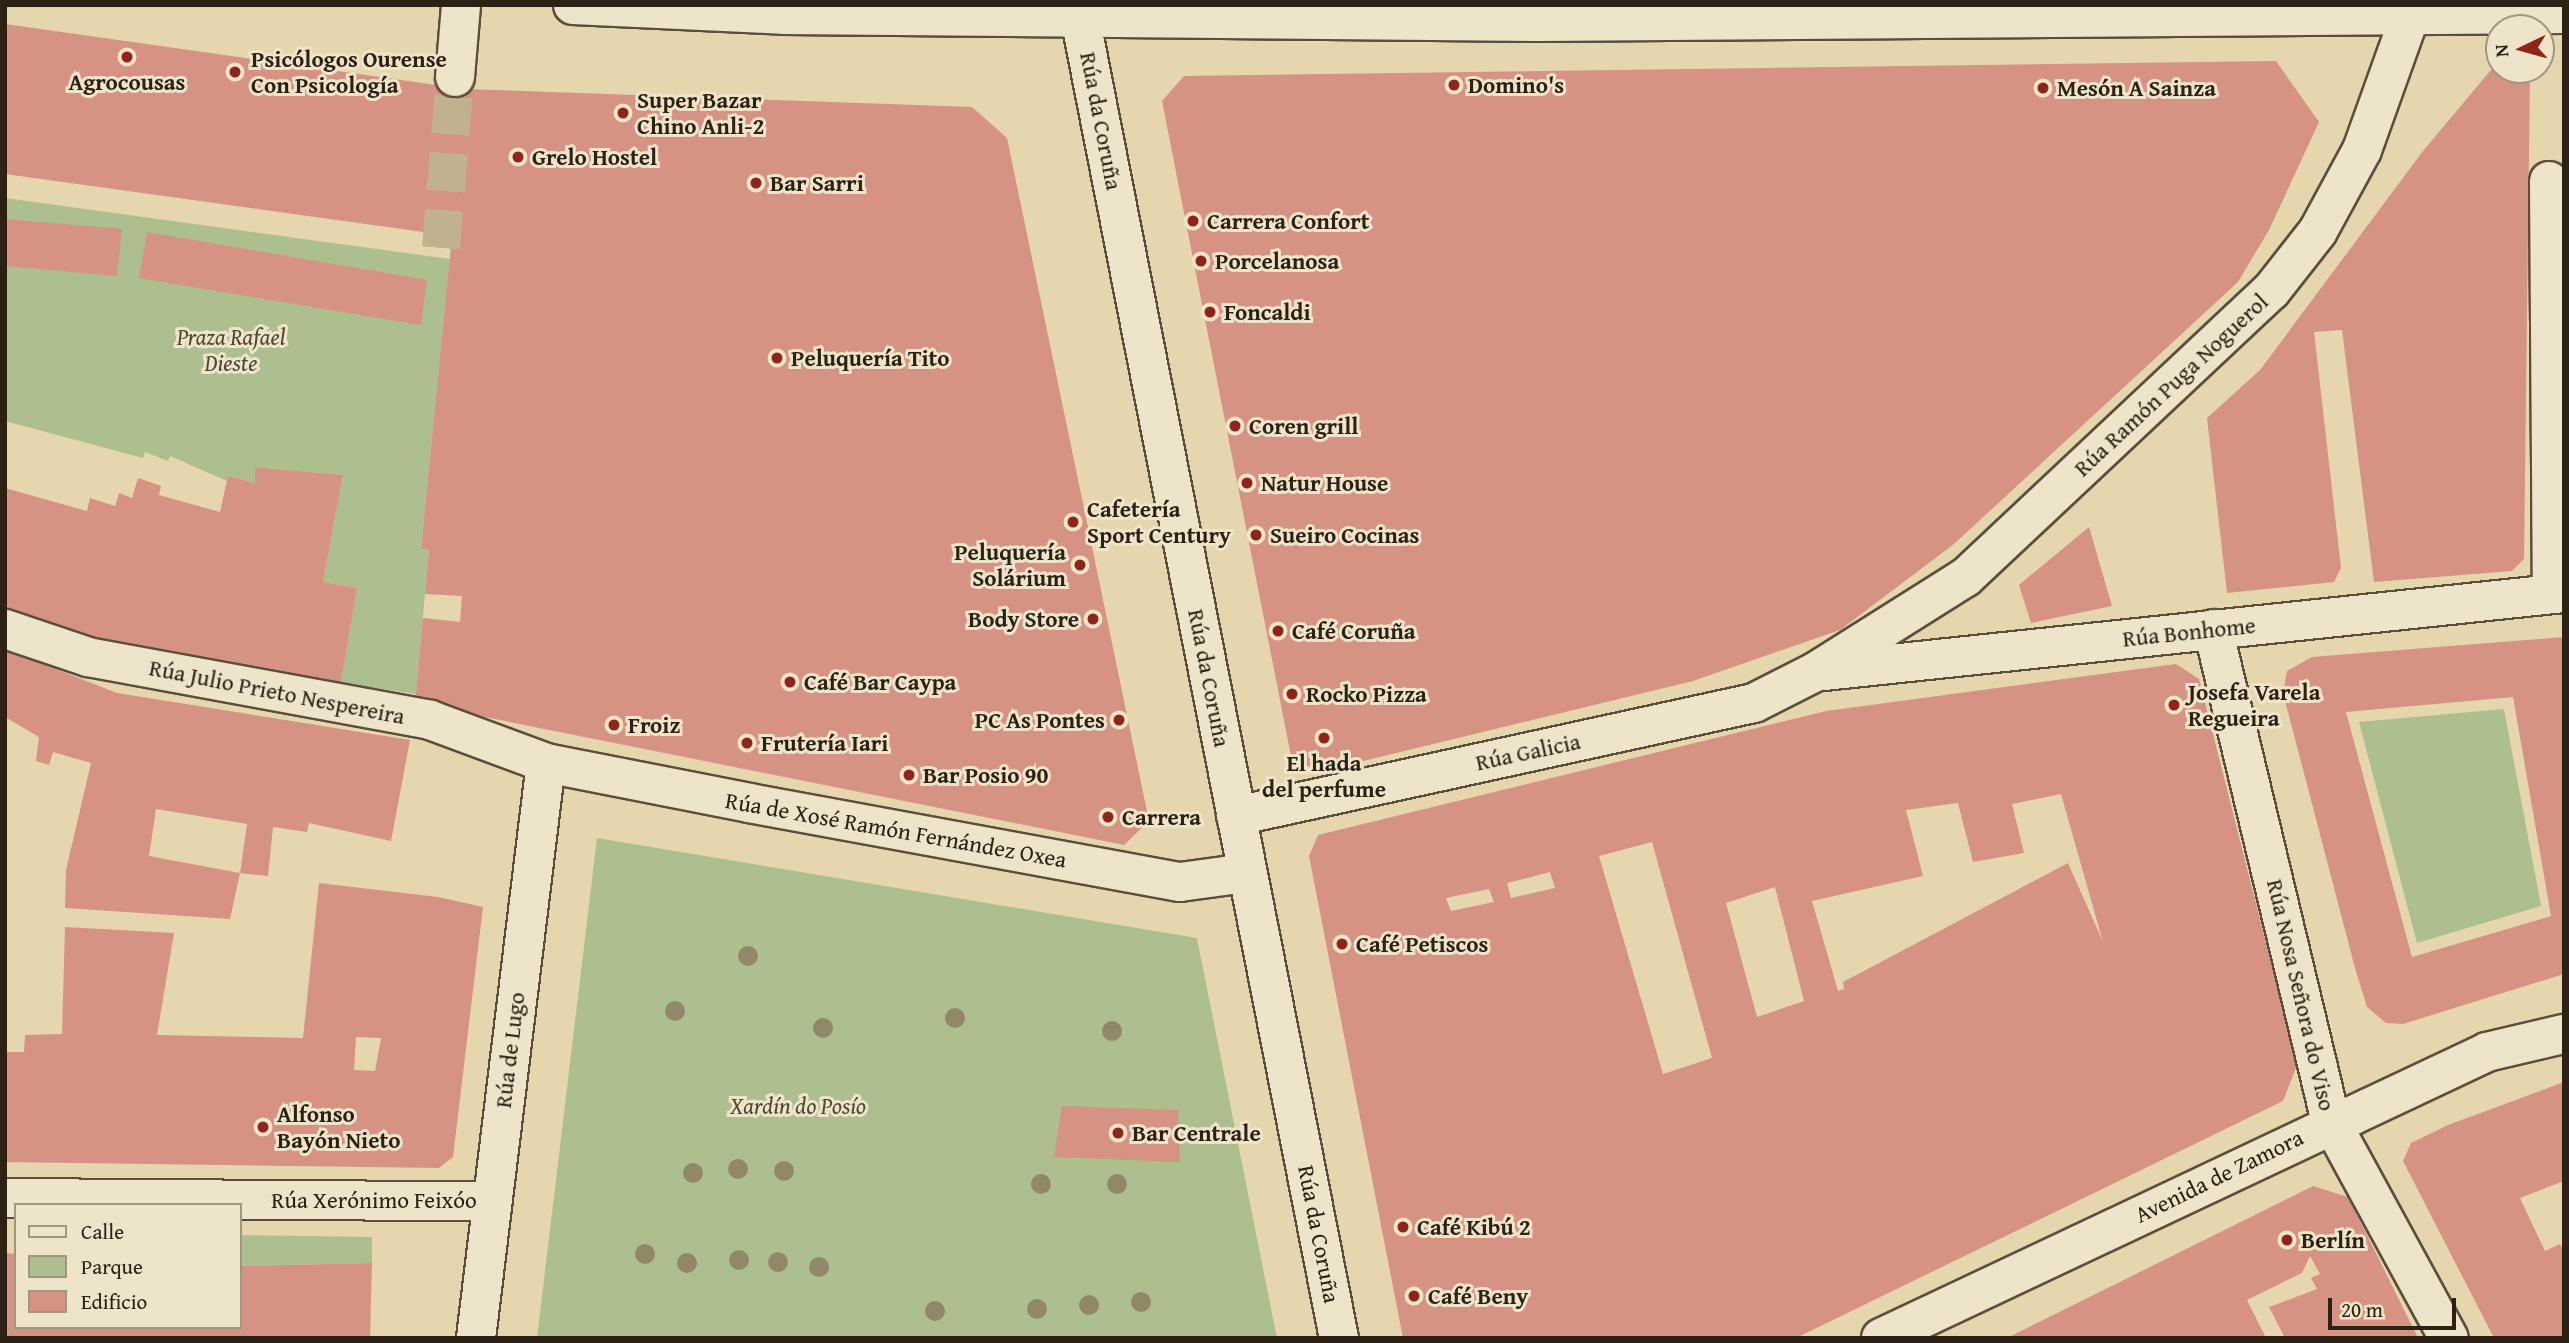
<!DOCTYPE html>
<meta charset="utf-8">
<style>
body{margin:0}
#map{position:relative;width:2569px;height:1343px;overflow:hidden;background:#e5d6ad;font-family:"Gentium Book Plus",serif}
div>[style]{position:absolute}
.green>*{inset:0;background:#aebf8f}
.building>*{inset:0;background:#d69283}
.minor-tunnel>*{height:38px;margin-top:-19px;transform-origin:0;background:repeating-linear-gradient(90deg,#c0b28f 0 38px,transparent 0 57px)}
.roads{filter:drop-shadow(2px 0 #5b4e3c) drop-shadow(-2px 0 #5b4e3c) drop-shadow(0 2px #5b4e3c) drop-shadow(0 -2px #5b4e3c)}
.minor>*{height:38px;margin:-19px;padding:0 19px;transform-origin:19px;border-radius:19px;background:#eee4ca}
.trees>*{width:20px;height:20px;margin:-10px;border-radius:50%;background:#91886a}
.dots>*{width:19px;height:19px;translate:-50% -50%;box-sizing:border-box;border:4px solid #eee4ca;border-radius:50%}
span{translate:-50% -50%;white-space:nowrap;text-align:center;line-height:1.15;-webkit-text-stroke:6px #eee4ca;paint-order:stroke}
.poi-label{font-size:23px;color:#2d2116;font-weight:700}
.left{translate:0 -50%;text-align:left}
.right{translate:-100% -50%;text-align:right}
.street-label{font-size:23px;color:#2d2116}
.park-label{font-size:23px;color:#4d4834;font-style:italic}
.frame{position:absolute;inset:0;border:7px solid #2d2116;pointer-events:none}
.legend{position:absolute;left:14px;top:1203px;width:228px;height:126px;box-sizing:border-box;background:#eee4ca;border:2px solid #a19682;margin:0;padding:9px 12px;list-style:none;font-size:21px;color:#2d2116}
.legend li{display:flex;align-items:center;gap:14px;height:35px}
.legend b{width:35px;border:2px solid #a19682}
.north{position:absolute;left:2485px;top:14px;width:70px;height:70px;box-sizing:border-box;background:#eee4ca;border:2px solid #a19682;border-radius:50%;rotate:265deg;font-size:19px;font-weight:700;line-height:28px;text-align:center;color:#2d2116}
.north::after{content:'';display:block;margin:auto;width:24px;height:32px;background:#8f2418;clip-path:polygon(50% 0,100% 100%,50% 72%,0 100%)}
.scale{position:absolute;left:2328px;top:1298px;width:128px;height:32px;box-sizing:border-box;border:4px solid #2d2116;border-top:0;padding-left:9px;font-size:21px;line-height:24px;white-space:nowrap;color:#2d2116;-webkit-text-stroke:5px #eee4ca;paint-order:stroke}
</style>
<div id="map">
<div class="green">
<i style="clip-path:polygon(5px 198px,450px 259px,421px 549px,429px 550px,416px 694px,341px 683px,357px 588px,323px 582px,343px 475px,256px 467px,255px 483px,228px 476px,227px 481px,170px 456px,168px 461px,145px 452px,143px 458px,5px 421px)"></i>
<i style="clip-path:polygon(2504px 709px,2541px 906px,2417px 943px,2359px 722px)"></i>
<i style="clip-path:polygon(597px 838px,1197px 938px,1277px 1338px,537px 1338px)"></i>
<i style="clip-path:polygon(240px 1235px,372px 1237px,372px 1263px,240px 1266px)"></i>
</div>
<div class="building">
<i style="clip-path:polygon(5px 24px,465px 89px,972px 107px,1007px 138px,1149px 821px,1124px 845px,415px 703px,423px 618px,460px 622px,462px 596px,425px 594px,429px 550px,421px 549px,452px 236px,5px 174px)"></i>
<i style="clip-path:polygon(2276px 61px,2319px 122px,2269px 230px,2238px 282px,1954px 544px,1840px 630px,1693px 681px,1318px 772px,1291px 756px,1162px 101px,1184px 76px)"></i>
<i style="clip-path:polygon(2496px 64px,2499px 70px,2530px 70px,2524px 559px,2512px 571px,2374px 582px,2342px 330px,2314px 332px,2341px 568px,2334px 582px,2227px 593px,2207px 418px,2260px 370px,2423px 151px)"></i>
<i style="clip-path:polygon(5px 219px,122px 229px,117px 276px,5px 266px)"></i>
<i style="clip-path:polygon(147px 232px,427px 280px,421px 325px,139px 278px)"></i>
<i style="clip-path:polygon(255px 467px,343px 475px,323px 582px,357px 588px,341px 683px,94px 642px,5px 612px,5px 488px,87px 511px,90px 498px,115px 506px,119px 493px,132px 498px,138px 478px,161px 486px,159px 495px,220px 512px,228px 476px,255px 483px)"></i>
<i style="clip-path:polygon(2089px 527px,2112px 606px,2031px 623px,2019px 585px)"></i>
<i style="clip-path:polygon(evenodd,2564px 637px,2564px 974px,2403px 1024px,2386px 1023px,2367px 1007px,2355px 968px,2283px 693px,2287px 671px,2312px 657px,2564px 637px,2513px 697px,2551px 916px,2412px 957px,2346px 712px,2513px 697px)"></i>
<i style="clip-path:polygon(5px 649px,117px 693px,410px 740px,391px 841px,309px 823px,307px 832px,273px 827px,268px 876px,240px 873px,247px 824px,156px 809px,149px 856px,240px 873px,230px 919px,65px 908px,66px 870px,91px 763px,53px 752px,49px 765px,36px 761px,39px 737px,5px 717px)"></i>
<i style="clip-path:polygon(evenodd,2176px 664px,2199px 679px,2297px 1065px,2283px 1101px,1796px 1338px,1403px 1338px,1309px 856px,1318px 835px,1826px 711px,2176px 664px,2061px 794px,2103px 942px,2068px 863px,1843px 982px,1844px 989px,1838px 991px,1812px 901px,1923px 876px,1906px 810px,1958px 803px,1973px 862px,2024px 853px,2012px 804px,2061px 794px,2176px 664px,1652px 842px,1712px 1058px,1663px 1074px,1599px 856px,1652px 842px,2176px 664px,1550px 872px,1555px 888px,1511px 898px,1507px 883px,1550px 872px,2176px 664px,1775px 887px,1804px 1001px,1757px 1017px,1726px 903px,1775px 887px,2176px 664px,1489px 889px,1494px 902px,1451px 911px,1446px 898px,1489px 889px)"></i>
<i style="clip-path:polygon(evenodd,319px 883px,438px 897px,483px 907px,453px 1157px,439px 1168px,5px 1162px,5px 1052px,24px 1052px,25px 1035px,62px 1034px,65px 927px,174px 933px,157px 1035px,303px 1038px,319px 883px,356px 1037px,381px 1038px,375px 1071px,354px 1070px,356px 1037px)"></i>
<i style="clip-path:polygon(2564px 1082px,2564px 1181px,2520px 1198px,2545px 1251px,2560px 1244px,2564px 1252px,2564px 1338px,2494px 1338px,2403px 1161px,2411px 1143px,2448px 1125px)"></i>
<i style="clip-path:polygon(1062px 1106px,1178px 1110px,1180px 1162px,1054px 1157px)"></i>
<i style="clip-path:polygon(2313px 1186px,2348px 1197px,2418px 1338px,2285px 1338px,2269px 1307px,2317px 1289px,2311px 1278px,2320px 1274px,2310px 1256px,2302px 1273px,2247px 1300px,2266px 1338px,2007px 1338px)"></i>
<i style="clip-path:polygon(5px 1253px,16px 1254px,16px 1327px,240px 1327px,240px 1266px,372px 1263px,370px 1338px,5px 1338px)"></i>
</div>
<div class="minor-tunnel">
<i style="left:441px;top:248px;width:172px;rotate:-85.3deg"></i>
</div>
<div class="roads">
<div class="minor">
<i style="left:573px;top:5px;width:210px;rotate:2.7deg"></i>
<i style="left:783px;top:15px;width:753px;rotate:0.53deg"></i>
<i style="left:1536px;top:22px;width:1028px;rotate:-0.45deg"></i>
<i style="left:1080px;top:17px;width:1346px;rotate:78.91deg"></i>
<i style="left:455px;top:77px;width:72px;rotate:-85.2deg"></i>
<i style="left:2549px;top:181px;width:413px;rotate:89.6deg"></i>
<i style="left:5px;top:629px;width:88px;rotate:18.6deg"></i>
<i style="left:88px;top:657px;width:348px;rotate:10.4deg"></i>
<i style="left:430px;top:720px;width:124px;rotate:20.3deg"></i>
<i style="left:546px;top:763px;width:207px;rotate:11.1deg"></i>
<i style="left:749px;top:803px;width:438px;rotate:10.4deg"></i>
<i style="left:1180px;top:882px;width:68px;rotate:-7.7deg"></i>
<i style="left:2213px;top:629px;width:507px;rotate:76.54deg"></i>
<i style="left:2331px;top:1122px;width:246px;rotate:61.4deg"></i>
<i style="left:1824px;top:671px;width:744px;rotate:-6.02deg"></i>
<i style="left:1236px;top:816px;width:530px;rotate:-12.31deg"></i>
<i style="left:1754px;top:703px;width:68px;rotate:-26.9deg"></i>
<i style="left:1815px;top:672px;width:178px;rotate:-32.2deg"></i>
<i style="left:1966px;top:577px;width:418px;rotate:-43.2deg"></i>
<i style="left:2271px;top:291px;width:76px;rotate:-51.9deg"></i>
<i style="left:2318px;top:231px;width:92px;rotate:-61.5deg"></i>
<i style="left:2362px;top:150px;width:154px;rotate:-70.3deg"></i>
<i style="left:5px;top:1198px;width:486px;rotate:0.4deg"></i>
<i style="left:476px;top:1338px;width:579px;rotate:-83.06deg"></i>
<i style="left:1881px;top:1338px;width:670px;rotate:-25.26deg"></i>
<i style="left:2487px;top:1052px;width:79px;rotate:-13.2deg"></i>
</div>
</div>
<div class="trees">
<i style="left:748px;top:956px"></i>
<i style="left:675px;top:1011px"></i>
<i style="left:955px;top:1018px"></i>
<i style="left:823px;top:1028px"></i>
<i style="left:1112px;top:1031px"></i>
<i style="left:738px;top:1169px"></i>
<i style="left:784px;top:1171px"></i>
<i style="left:693px;top:1173px"></i>
<i style="left:1041px;top:1184px"></i>
<i style="left:1117px;top:1184px"></i>
<i style="left:645px;top:1254px"></i>
<i style="left:739px;top:1260px"></i>
<i style="left:778px;top:1262px"></i>
<i style="left:687px;top:1263px"></i>
<i style="left:819px;top:1267px"></i>
<i style="left:1141px;top:1302px"></i>
<i style="left:1089px;top:1305px"></i>
<i style="left:1037px;top:1309px"></i>
<i style="left:935px;top:1311px"></i>
</div>
<div class="dots">
<i style="left:127px;top:57px;background:#8f2418"></i>
<i style="left:235px;top:72px;background:#8f2418"></i>
<i style="left:1454px;top:85px;background:#8f2418"></i>
<i style="left:2043px;top:88px;background:#8f2418"></i>
<i style="left:623px;top:113px;background:#8f2418"></i>
<i style="left:518px;top:157px;background:#8f2418"></i>
<i style="left:756px;top:183px;background:#8f2418"></i>
<i style="left:1193px;top:221px;background:#8f2418"></i>
<i style="left:1201px;top:261px;background:#8f2418"></i>
<i style="left:1210px;top:312px;background:#8f2418"></i>
<i style="left:777px;top:358px;background:#8f2418"></i>
<i style="left:1235px;top:426px;background:#8f2418"></i>
<i style="left:1247px;top:483px;background:#8f2418"></i>
<i style="left:1073px;top:522px;background:#8f2418"></i>
<i style="left:1256px;top:535px;background:#8f2418"></i>
<i style="left:1080px;top:565px;background:#8f2418"></i>
<i style="left:1093px;top:619px;background:#8f2418"></i>
<i style="left:1278px;top:631px;background:#8f2418"></i>
<i style="left:790px;top:682px;background:#8f2418"></i>
<i style="left:1292px;top:694px;background:#8f2418"></i>
<i style="left:2174px;top:705px;background:#8f2418"></i>
<i style="left:1119px;top:720px;background:#8f2418"></i>
<i style="left:614px;top:725px;background:#8f2418"></i>
<i style="left:1324px;top:738px;background:#8f2418"></i>
<i style="left:747px;top:743px;background:#8f2418"></i>
<i style="left:909px;top:775px;background:#8f2418"></i>
<i style="left:1108px;top:817px;background:#8f2418"></i>
<i style="left:1342px;top:944px;background:#8f2418"></i>
<i style="left:263px;top:1127px;background:#8f2418"></i>
<i style="left:1118px;top:1133px;background:#8f2418"></i>
<i style="left:1403px;top:1227px;background:#8f2418"></i>
<i style="left:2287px;top:1240px;background:#8f2418"></i>
<i style="left:1414px;top:1296px;background:#8f2418"></i>
</div>
<div class="poi-label">
<span class="left" style="left:251px;top:72px">Psicólogos Ourense<br>Con Psicología</span>
<span style="left:127px;top:82px">Agrocousas</span>
<span class="left" style="left:1468px;top:85px">Domino's</span>
<span class="left" style="left:2057px;top:88px">Mesón A Sainza</span>
<span class="left" style="left:637px;top:113px">Super Bazar<br>Chino Anli-2</span>
<span class="left" style="left:532px;top:157px">Grelo Hostel</span>
<span class="left" style="left:770px;top:183px">Bar Sarri</span>
<span class="left" style="left:1207px;top:221px">Carrera Confort</span>
<span class="left" style="left:1215px;top:261px">Porcelanosa</span>
<span class="left" style="left:1224px;top:312px">Foncaldi</span>
<span class="left" style="left:791px;top:358px">Peluquería Tito</span>
<span class="left" style="left:1249px;top:426px">Coren grill</span>
<span class="left" style="left:1261px;top:483px">Natur House</span>
<span class="left" style="left:1087px;top:522px">Cafetería<br>Sport Century</span>
<span class="left" style="left:1270px;top:535px">Sueiro Cocinas</span>
<span class="right" style="left:1066px;top:565px">Peluquería<br>Solárium</span>
<span class="right" style="left:1079px;top:619px">Body Store</span>
<span class="left" style="left:1292px;top:631px">Café Coruña</span>
<span class="left" style="left:804px;top:682px">Café Bar Caypa</span>
<span class="left" style="left:2188px;top:705px">Josefa Varela<br>Regueira</span>
<span class="left" style="left:1306px;top:694px">Rocko Pizza</span>
<span class="right" style="left:1105px;top:720px">PC As Pontes</span>
<span class="left" style="left:628px;top:725px">Froiz</span>
<span class="left" style="left:761px;top:743px">Frutería Iari</span>
<span style="left:1324px;top:776px">El hada<br>del perfume</span>
<span class="left" style="left:923px;top:775px">Bar Posio 90</span>
<span class="left" style="left:1122px;top:817px">Carrera</span>
<span class="left" style="left:1356px;top:944px">Café Petiscos</span>
<span class="left" style="left:277px;top:1127px">Alfonso<br>Bayón Nieto</span>
<span class="left" style="left:1132px;top:1133px">Bar Centrale</span>
<span class="left" style="left:1417px;top:1227px">Café Kibú 2</span>
<span class="left" style="left:2301px;top:1240px">Berlín</span>
<span class="left" style="left:1428px;top:1296px">Café Beny</span>
</div>
<div class="street-label">
<span style="left:1101px;top:121px;rotate:79deg">Rúa da Coruña</span>
<span style="left:2171px;top:385px;rotate:-43deg">Rúa Ramón Puga Noguerol</span>
<span style="left:2189px;top:632px;rotate:-6deg">Rúa Bonhome</span>
<span style="left:1209px;top:678px;rotate:79deg">Rúa da Coruña</span>
<span style="left:277px;top:692px;rotate:11deg">Rúa Julio Prieto Nespereira</span>
<span style="left:1528px;top:752px;rotate:-12deg">Rúa Galicia</span>
<span style="left:896px;top:830px;rotate:10deg">Rúa de Xosé Ramón Fernández Oxea</span>
<span style="left:2301px;top:995px;rotate:77deg">Rúa Nosa Señora do Viso</span>
<span style="left:510px;top:1050px;rotate:-83deg">Rúa de Lugo</span>
<span style="left:2219px;top:1176px;rotate:-26deg">Avenida de Zamora</span>
<span style="left:374px;top:1200px">Rúa Xerónimo Feixóo</span>
<span style="left:1319px;top:1234px;rotate:79deg">Rúa da Coruña</span>
</div>
<div class="park-label">
<span style="left:231px;top:350px">Praza Rafael<br>Dieste</span>
<span style="left:798px;top:1106px">Xardín do Posío</span>
</div>
<div class="frame"></div>
<ul class="legend">
<li><b style="height:9px;background:#eee4ca"></b>Calle</li>
<li><b style="height:19px;background:#aebf8f"></b>Parque</li>
<li><b style="height:19px;background:#d69283"></b>Edificio</li>
</ul>
<div class="north">N</div>
<div class="scale">20 m</div>
</div>
